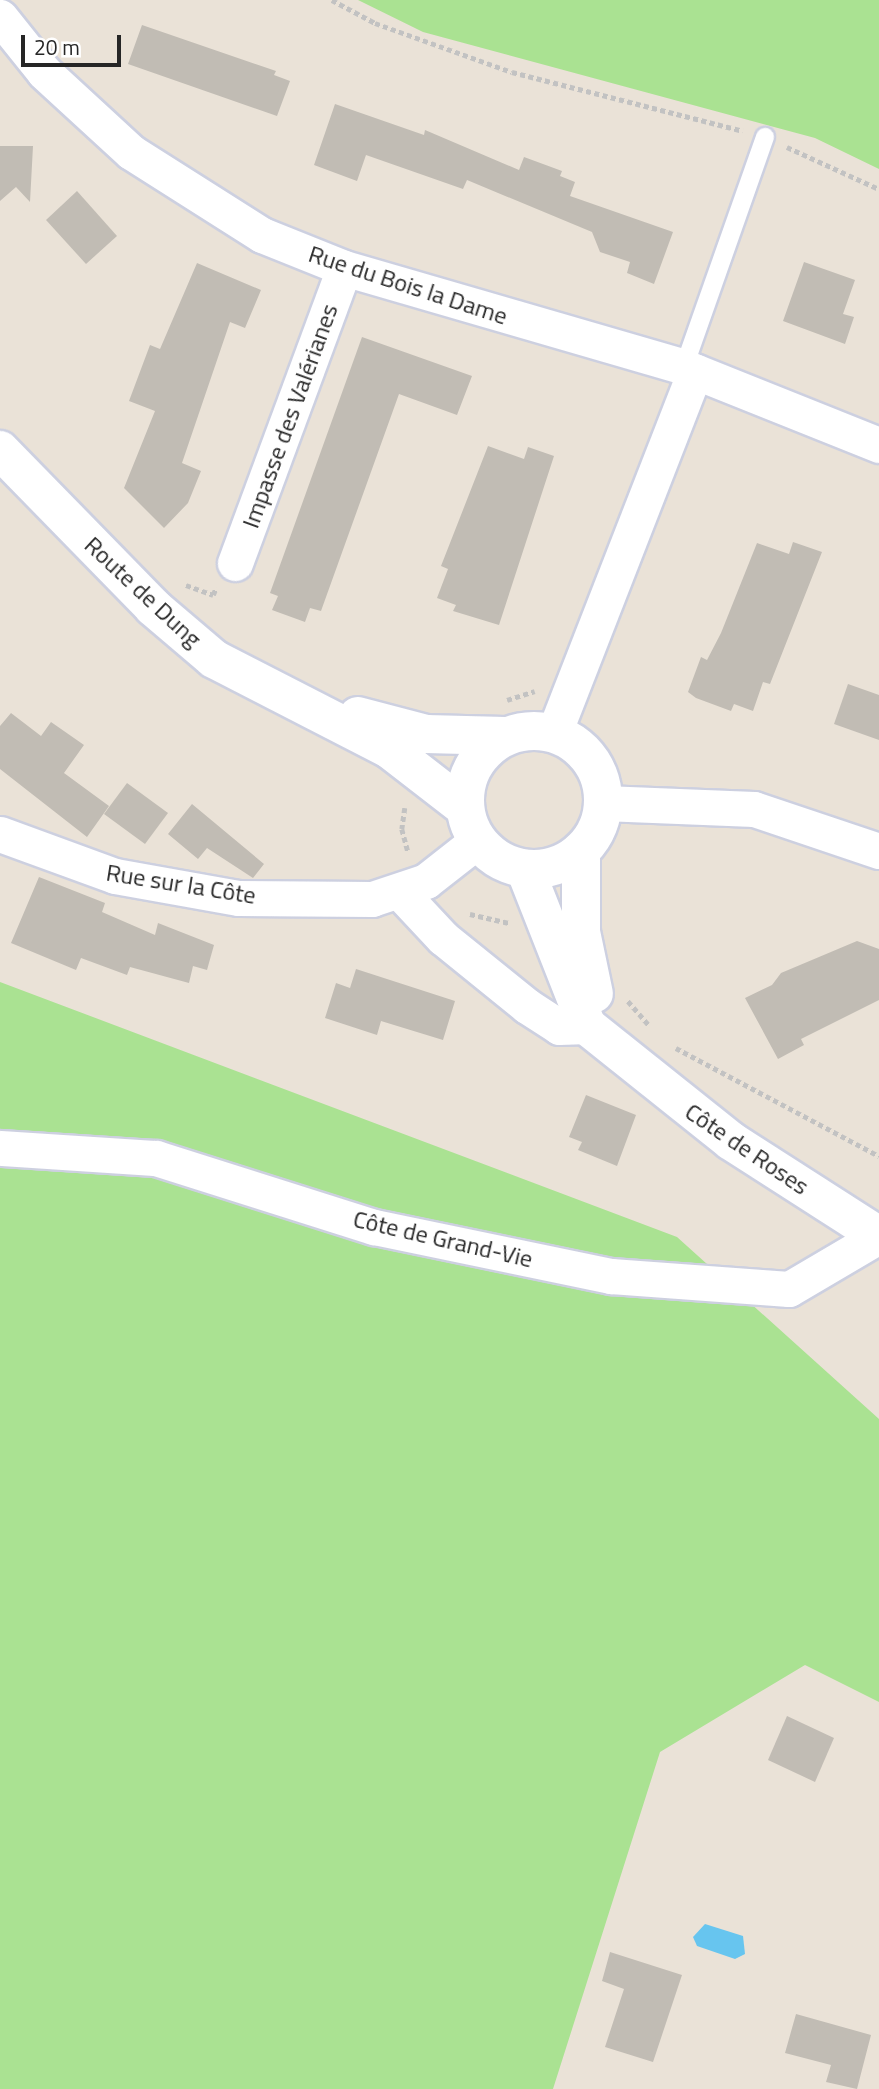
<!DOCTYPE html>
<meta charset="utf-8">
<style>
body{margin:0}
#map{position:relative;width:879px;height:2089px;overflow:hidden;background:#eae2d7;font-family:"Titillium Web",sans-serif}
div>[style]{position:absolute}
.green>*{inset:0;background:#aae292}
.water>*{inset:0;background:#67c5ef}
.building>*{inset:0;background:#c1bcb4}
.path>*{height:4.5px;margin-top:-2.25px;transform-origin:0;background:repeating-linear-gradient(90deg,#c2c2c2 0 5px,transparent 0 8.5px)}
.roads{filter:drop-shadow(2px 0 #cdd0e0) drop-shadow(-2px 0 #cdd0e0) drop-shadow(0 2px #cdd0e0) drop-shadow(0 -2px #cdd0e0)}
.service>*{height:18px;margin:-9px;padding:0 9px;transform-origin:9px;border-radius:9px;background:#fff}
.minor>*{height:35px;margin:-17.5px;padding:0 17.5px;transform-origin:17.5px;border-radius:17.5px;background:#fff}
.tertiary>*{height:38px;margin:-19px;padding:0 19px;transform-origin:19px;border-radius:19px;background:#fff}
.tertiary>.ring{margin:-19px;padding:0;box-sizing:content-box;background:none;border:38px solid #fff;border-radius:50%}
span{translate:-50% -50%;white-space:nowrap;text-align:center;line-height:1.15;-webkit-text-stroke:6px #fff;paint-order:stroke}
.street-label{font-size:24px;color:#262626}
.scale{position:absolute;left:21px;top:35px;width:100px;height:32px;box-sizing:border-box;border:4px solid #262626;border-top:0;padding-left:9px;font-size:21px;line-height:24px;white-space:nowrap;color:#262626;-webkit-text-stroke:5px #fff;paint-order:stroke}
</style>
<div id="map">
<div class="green">
<i style="clip-path:polygon(358px 0,879px 0,879px 169px,815px 138px,423px 32px)"></i>
<i style="clip-path:polygon(0 982px,677px 1237px,879px 1419px,879px 1702px,805px 1665px,660px 1752px,553px 2089px,0 2089px)"></i>
</div>
<div class="water">
<i style="clip-path:polygon(705px 1924px,743px 1936px,745px 1954px,735px 1959px,697px 1946px,693px 1937px)"></i>
</div>
<div class="building">
<i style="clip-path:polygon(142px 25px,276px 71px,274px 75px,290px 81px,277px 116px,128px 64px)"></i>
<i style="clip-path:polygon(335px 104px,424px 135px,425px 130px,519px 170px,524px 157px,562px 171px,560px 176px,575px 182px,570px 196px,673px 232px,654px 284px,627px 273px,630px 262px,600px 252px,592px 232px,467px 180px,463px 189px,366px 155px,357px 181px,314px 165px)"></i>
<i style="clip-path:polygon(0 146px,33px 146px,30px 202px,16px 187px,0 201px)"></i>
<i style="clip-path:polygon(77px 191px,117px 236px,86px 264px,46px 220px)"></i>
<i style="clip-path:polygon(804px 262px,855px 280px,843px 314px,854px 317px,845px 344px,783px 321px)"></i>
<i style="clip-path:polygon(197px 263px,261px 290px,245px 328px,230px 322px,182px 463px,201px 471px,188px 503px,164px 528px,124px 488px,155px 411px,129px 401px,150px 345px,160px 349px)"></i>
<i style="clip-path:polygon(362px 337px,472px 376px,457px 415px,399px 394px,321px 611px,310px 608px,305px 622px,272px 610px,278px 596px,270px 593px)"></i>
<i style="clip-path:polygon(488px 446px,524px 459px,528px 447px,554px 456px,499px 625px,453px 611px,456px 605px,437px 598px,448px 569px,441px 566px)"></i>
<i style="clip-path:polygon(793px 542px,822px 552px,770px 684px,763px 682px,753px 711px,734px 704px,731px 711px,696px 698px,688px 692px,701px 657px,707px 660px,721px 633px,757px 543px,789px 554px)"></i>
<i style="clip-path:polygon(848px 684px,879px 695px,879px 740px,834px 724px)"></i>
<i style="clip-path:polygon(11px 713px,41px 736px,51px 722px,84px 745px,64px 773px,109px 806px,87px 837px,0 769px,0 726px)"></i>
<i style="clip-path:polygon(127px 783px,168px 813px,145px 844px,104px 814px)"></i>
<i style="clip-path:polygon(192px 804px,264px 864px,253px 878px,207px 848px,198px 859px,168px 834px)"></i>
<i style="clip-path:polygon(39px 877px,105px 903px,102px 912px,155px 935px,158px 923px,214px 945px,207px 970px,193px 966px,189px 983px,130px 967px,127px 975px,81px 958px,76px 970px,11px 943px)"></i>
<i style="clip-path:polygon(857px 941px,879px 949px,879px 1000px,801px 1039px,804px 1045px,778px 1059px,745px 998px,772px 985px,781px 973px)"></i>
<i style="clip-path:polygon(356px 969px,455px 1001px,443px 1040px,381px 1021px,377px 1035px,325px 1018px,336px 983px,350px 988px)"></i>
<i style="clip-path:polygon(586px 1095px,636px 1115px,617px 1166px,578px 1150px,582px 1142px,569px 1137px)"></i>
<i style="clip-path:polygon(787px 1716px,834px 1738px,815px 1782px,768px 1760px)"></i>
<i style="clip-path:polygon(610px 1952px,682px 1975px,653px 2062px,605px 2047px,624px 1989px,602px 1981px)"></i>
<i style="clip-path:polygon(796px 2014px,871px 2035px,857px 2089px,826px 2082px,831px 2065px,785px 2053px)"></i>
</div>
<div class="path">
<i style="left:332px;top:0;width:49px;rotate:28.1deg"></i>
<i style="left:375px;top:23px;width:145px;rotate:19.7deg"></i>
<i style="left:512px;top:72px;width:238px;rotate:14.3deg"></i>
<i style="left:787px;top:147px;width:101px;rotate:24.5deg"></i>
<i style="left:186px;top:585px;width:29px;rotate:20deg"></i>
<i style="left:213px;top:595px;width:8px;rotate:-67deg"></i>
<i style="left:507px;top:700px;width:29px;rotate:-18deg"></i>
<i style="left:405px;top:808px;width:21px;rotate:98deg"></i>
<i style="left:402px;top:829px;width:23px;rotate:75deg"></i>
<i style="left:470px;top:914px;width:40px;rotate:13deg"></i>
<i style="left:628px;top:1001px;width:33px;rotate:49deg"></i>
<i style="left:676px;top:1048px;width:230px;rotate:28deg"></i>
</div>
<div class="roads">
<div class="service">
<i style="left:684px;top:367px;width:244px;rotate:-70.6deg"></i>
</div>
<div class="minor">
<i style="left:0;top:17px;width:70px;rotate:51.3deg"></i>
<i style="left:44px;top:72px;width:118px;rotate:42.6deg"></i>
<i style="left:131px;top:152px;width:155px;rotate:32.4deg"></i>
<i style="left:262px;top:235px;width:88px;rotate:21.9deg"></i>
<i style="left:344px;top:268px;width:354px;rotate:16.2deg"></i>
<i style="left:684px;top:367px;width:210px;rotate:21.8deg"></i>
<i style="left:235px;top:563px;width:314px;rotate:-69.7deg"></i>
<i style="left:554px;top:733px;width:388px;rotate:-68.7deg"></i>
<i style="left:603px;top:803px;width:151px;rotate:2.3deg"></i>
<i style="left:754px;top:809px;width:132px;rotate:18.6deg"></i>
<i style="left:0;top:834px;width:122px;rotate:20.1deg"></i>
<i style="left:115px;top:876px;width:125px;rotate:10.1deg"></i>
<i style="left:238px;top:898px;width:134px;rotate:0.4deg"></i>
<i style="left:372px;top:899px;width:57px;rotate:-18.4deg"></i>
<i style="left:426px;top:881px;width:65px;rotate:-38.1deg"></i>
<i style="left:399px;top:891px;width:64px;rotate:46.9deg"></i>
<i style="left:443px;top:938px;width:108px;rotate:39deg"></i>
<i style="left:527px;top:1006px;width:38px;rotate:33deg"></i>
<i style="left:559px;top:1027px;width:28px;rotate:-2deg"></i>
<i style="left:0;top:1148px;width:156px;rotate:3.7deg"></i>
<i style="left:156px;top:1158px;width:229px;rotate:17.6deg"></i>
<i style="left:374px;top:1227px;width:242px;rotate:11.7deg"></i>
<i style="left:611px;top:1276px;width:178px;rotate:4.2deg"></i>
<i style="left:789px;top:1289px;width:104px;rotate:-30.5deg"></i>
</div>
<div class="tertiary">
<i style="left:0;top:450px;width:219px;rotate:45.7deg"></i>
<i style="left:153px;top:607px;width:80px;rotate:40.4deg"></i>
<i style="left:214px;top:659px;width:197px;rotate:27.2deg"></i>
<i style="left:389px;top:749px;width:96px;rotate:37.8deg"></i>
<i style="left:358px;top:716px;width:70px;rotate:14.8deg"></i>
<i style="left:426px;top:734px;width:79px;rotate:1.5deg"></i>
<i class="ring" style="left:465px;top:731px;width:100px;height:100px"></i>
<i style="left:581px;top:851px;width:81px;rotate:90deg"></i>
<i style="left:581px;top:932px;width:63px;rotate:78.2deg"></i>
<i style="left:525px;top:869px;width:169px;rotate:68.5deg"></i>
<i style="left:587px;top:1026px;width:184px;rotate:38.6deg"></i>
<i style="left:731px;top:1141px;width:176px;rotate:32.7deg"></i>
</div>
</div>
<div class="street-label">
<span style="left:408px;top:285px;rotate:18deg">Rue du Bois la Dame</span>
<span style="left:290px;top:416px;rotate:-70deg">Impasse des Valérianes</span>
<span style="left:143px;top:592px;rotate:43deg">Route de Dung</span>
<span style="left:181px;top:884px;rotate:9deg">Rue sur la Côte</span>
<span style="left:747px;top:1149px;rotate:34deg">Côte de Roses</span>
<span style="left:443px;top:1239px;rotate:13deg">Côte de Grand-Vie</span>
</div>
<div class="scale">20 m</div>
</div>
